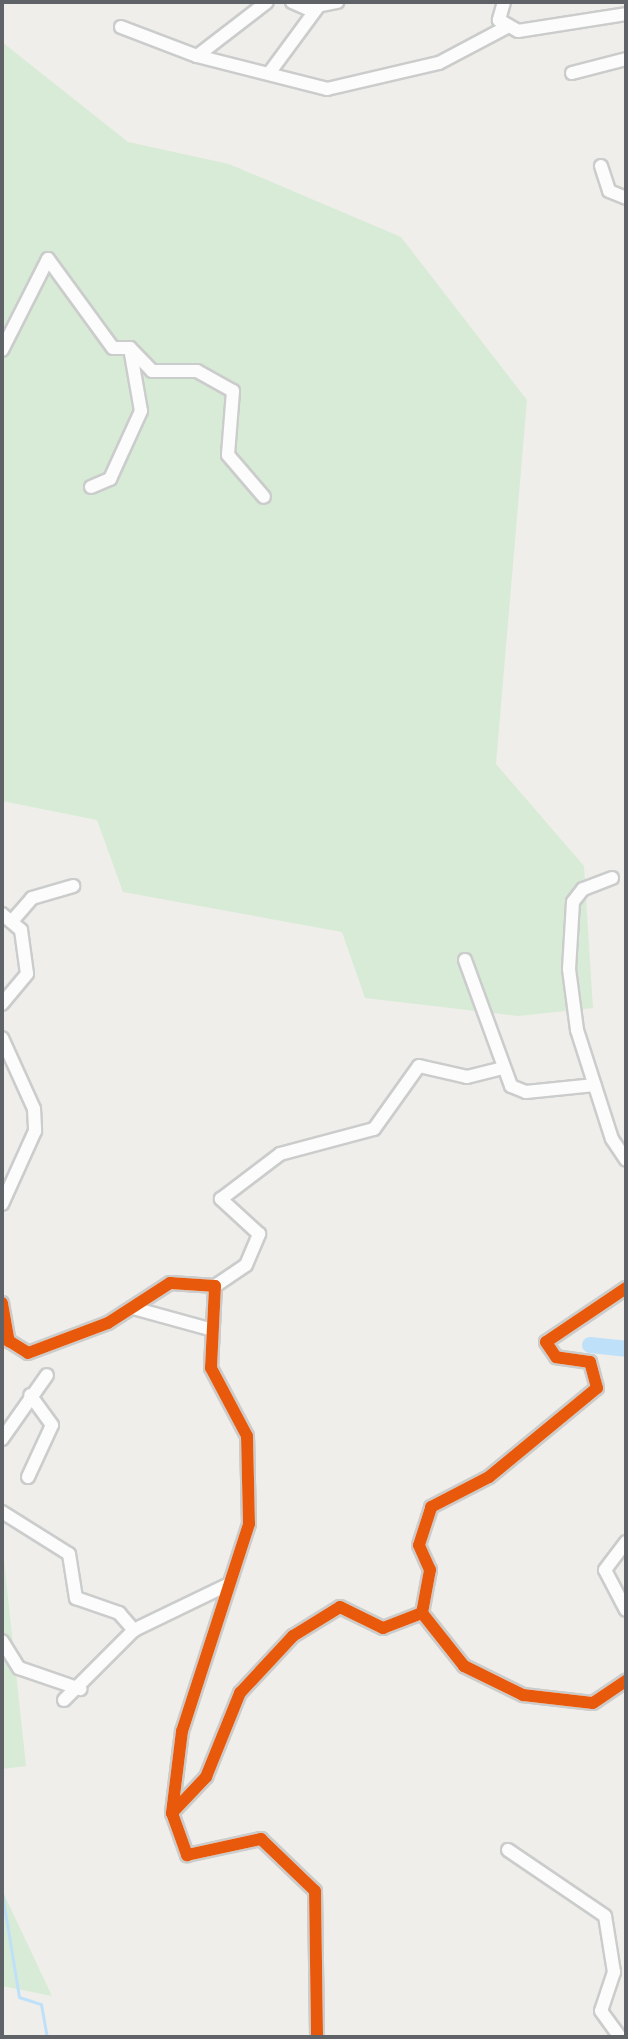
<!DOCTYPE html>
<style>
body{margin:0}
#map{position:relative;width:628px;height:2039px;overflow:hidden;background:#efeeea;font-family:Helvetica,sans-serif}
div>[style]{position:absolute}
.green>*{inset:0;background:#d8ebd6}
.stream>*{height:3px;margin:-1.5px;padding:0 1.5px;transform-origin:1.5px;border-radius:1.5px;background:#bfe0f9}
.river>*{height:16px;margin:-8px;padding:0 8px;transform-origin:8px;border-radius:8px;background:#bfe0f9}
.roads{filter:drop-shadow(2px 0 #cbcccc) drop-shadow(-2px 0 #cbcccc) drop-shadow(0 2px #cbcccc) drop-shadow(0 -2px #cbcccc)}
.minor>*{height:12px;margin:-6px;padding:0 6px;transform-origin:6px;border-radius:6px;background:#fdfcfc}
.cycleway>*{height:12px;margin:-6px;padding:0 6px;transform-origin:6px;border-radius:6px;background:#e8590c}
span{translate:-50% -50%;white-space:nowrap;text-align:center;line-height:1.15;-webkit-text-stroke:8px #fff;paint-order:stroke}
.frame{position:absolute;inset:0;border:4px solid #5f6368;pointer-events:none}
</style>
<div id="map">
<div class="green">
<i style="clip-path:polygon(2px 42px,128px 142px,229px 164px,401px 237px,527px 400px,496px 764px,584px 866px,593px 1008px,518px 1016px,365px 998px,342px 932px,123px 892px,97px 820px,2px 801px)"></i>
<i style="clip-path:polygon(2px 1542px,26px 1766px,2px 1769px)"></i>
<i style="clip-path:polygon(2px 1890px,52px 1996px,2px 1986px)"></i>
</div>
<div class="stream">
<i style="left:2px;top:1893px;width:105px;rotate:80.7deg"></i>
<i style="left:19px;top:1997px;width:23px;rotate:18deg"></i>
<i style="left:41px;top:2004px;width:34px;rotate:80deg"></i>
</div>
<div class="river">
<i style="left:590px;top:1345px;width:36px;rotate:6deg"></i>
</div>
<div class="roads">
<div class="minor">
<i style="left:292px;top:2px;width:15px;rotate:23deg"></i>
<i style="left:306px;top:8px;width:32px;rotate:-11deg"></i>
<i style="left:504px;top:2px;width:19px;rotate:106deg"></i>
<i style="left:499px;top:20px;width:22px;rotate:30deg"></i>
<i style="left:518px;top:31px;width:109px;rotate:-8.9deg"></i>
<i style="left:121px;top:27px;width:81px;rotate:20.9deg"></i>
<i style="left:197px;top:56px;width:88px;rotate:-37.6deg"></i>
<i style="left:197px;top:56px;width:134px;rotate:14.2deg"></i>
<i style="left:327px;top:89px;width:115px;rotate:-13.1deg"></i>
<i style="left:439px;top:63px;width:75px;rotate:-27.9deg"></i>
<i style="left:270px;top:72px;width:81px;rotate:-53.6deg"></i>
<i style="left:572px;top:73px;width:56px;rotate:-14.5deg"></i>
<i style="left:601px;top:166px;width:26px;rotate:72deg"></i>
<i style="left:609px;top:191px;width:18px;rotate:22deg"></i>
<i style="left:2px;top:350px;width:102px;rotate:-63.2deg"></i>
<i style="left:48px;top:259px;width:110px;rotate:53.9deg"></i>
<i style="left:113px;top:348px;width:17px"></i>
<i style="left:130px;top:348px;width:32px;rotate:46deg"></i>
<i style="left:152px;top:371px;width:45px"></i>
<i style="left:197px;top:371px;width:41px;rotate:29.1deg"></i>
<i style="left:233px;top:391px;width:64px;rotate:94.5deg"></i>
<i style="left:228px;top:455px;width:55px;rotate:49.4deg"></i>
<i style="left:91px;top:487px;width:21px;rotate:-23deg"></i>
<i style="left:110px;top:479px;width:75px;rotate:-65.5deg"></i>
<i style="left:141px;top:411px;width:64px;rotate:-99.9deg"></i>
<i style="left:612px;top:878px;width:31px;rotate:159deg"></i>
<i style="left:583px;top:889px;width:16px;rotate:128deg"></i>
<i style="left:573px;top:902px;width:67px;rotate:93.4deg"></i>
<i style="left:569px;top:969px;width:62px;rotate:82.5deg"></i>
<i style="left:577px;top:1030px;width:114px;rotate:72.2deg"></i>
<i style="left:612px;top:1139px;width:25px;rotate:56deg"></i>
<i style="left:2px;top:914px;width:25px;rotate:40deg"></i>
<i style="left:21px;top:930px;width:44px;rotate:82.2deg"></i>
<i style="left:27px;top:974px;width:39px;rotate:130deg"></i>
<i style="left:13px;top:920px;width:29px;rotate:-49deg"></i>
<i style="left:32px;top:898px;width:43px;rotate:-16.3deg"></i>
<i style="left:465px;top:960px;width:134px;rotate:69.9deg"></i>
<i style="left:511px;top:1086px;width:16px;rotate:22deg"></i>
<i style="left:526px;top:1092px;width:69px;rotate:-5.8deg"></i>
<i style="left:2px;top:1038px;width:78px;rotate:65.7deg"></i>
<i style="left:34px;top:1109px;width:22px;rotate:87deg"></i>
<i style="left:35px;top:1131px;width:80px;rotate:114.3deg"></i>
<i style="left:215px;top:1286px;width:37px;rotate:-34deg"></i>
<i style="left:246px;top:1265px;width:34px;rotate:-67deg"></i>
<i style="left:259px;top:1234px;width:52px;rotate:-137.4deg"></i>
<i style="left:221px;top:1199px;width:74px;rotate:-37.3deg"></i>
<i style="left:280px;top:1154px;width:97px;rotate:-14.9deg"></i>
<i style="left:374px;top:1129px;width:77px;rotate:-54.5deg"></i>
<i style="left:419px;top:1066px;width:49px;rotate:12.9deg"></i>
<i style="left:467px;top:1077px;width:36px;rotate:-14deg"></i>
<i style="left:2px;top:1303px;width:39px;rotate:80deg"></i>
<i style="left:9px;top:1341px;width:22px;rotate:32deg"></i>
<i style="left:28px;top:1353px;width:85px;rotate:-20.6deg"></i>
<i style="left:108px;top:1323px;width:74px;rotate:-32.8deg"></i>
<i style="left:170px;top:1283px;width:45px;rotate:3.8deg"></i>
<i style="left:215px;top:1286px;width:82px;rotate:92.8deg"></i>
<i style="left:211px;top:1368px;width:77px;rotate:62.1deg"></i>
<i style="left:247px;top:1436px;width:88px;rotate:88.7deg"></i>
<i style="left:249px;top:1524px;width:218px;rotate:107.9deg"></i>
<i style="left:182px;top:1731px;width:83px;rotate:97deg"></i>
<i style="left:172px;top:1813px;width:45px;rotate:70.3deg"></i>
<i style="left:187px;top:1855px;width:76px;rotate:-12.2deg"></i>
<i style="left:261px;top:1839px;width:75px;rotate:43.9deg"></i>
<i style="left:315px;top:1891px;width:146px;rotate:89.2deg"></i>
<i style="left:133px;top:1308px;width:83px;rotate:15.4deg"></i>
<i style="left:2px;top:1439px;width:78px;rotate:-54.9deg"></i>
<i style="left:28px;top:1477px;width:57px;rotate:-65.2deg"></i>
<i style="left:52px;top:1425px;width:37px;rotate:-126deg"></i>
<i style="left:2px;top:1512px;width:79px;rotate:32.1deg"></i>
<i style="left:69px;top:1554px;width:45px;rotate:81deg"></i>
<i style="left:76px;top:1598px;width:46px;rotate:19.2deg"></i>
<i style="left:119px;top:1613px;width:23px;rotate:49deg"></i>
<i style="left:626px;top:1542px;width:35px;rotate:127deg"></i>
<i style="left:605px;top:1570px;width:45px;rotate:62.3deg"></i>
<i style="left:422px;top:1613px;width:44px;rotate:-79.5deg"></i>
<i style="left:430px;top:1570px;width:27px;rotate:-114deg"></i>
<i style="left:419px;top:1545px;width:40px;rotate:-72deg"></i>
<i style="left:431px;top:1507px;width:65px;rotate:-27.3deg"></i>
<i style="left:489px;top:1477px;width:140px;rotate:-39.5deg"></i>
<i style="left:597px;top:1388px;width:27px;rotate:-105deg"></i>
<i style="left:590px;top:1362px;width:34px;rotate:-172deg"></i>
<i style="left:556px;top:1357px;width:18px;rotate:-124deg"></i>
<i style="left:546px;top:1342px;width:97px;rotate:-34deg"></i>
<i style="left:2px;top:1641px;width:32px;rotate:58deg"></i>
<i style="left:19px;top:1668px;width:65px;rotate:19deg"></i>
<i style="left:64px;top:1700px;width:99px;rotate:-45deg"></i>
<i style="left:134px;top:1630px;width:106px;rotate:-25.8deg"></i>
<i style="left:172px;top:1813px;width:50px;rotate:-46.6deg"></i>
<i style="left:206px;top:1777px;width:91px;rotate:-68deg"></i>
<i style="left:240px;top:1693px;width:78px;rotate:-47.1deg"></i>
<i style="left:293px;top:1636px;width:55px;rotate:-31.7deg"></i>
<i style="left:340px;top:1607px;width:48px;rotate:26deg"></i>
<i style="left:383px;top:1628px;width:42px;rotate:-21deg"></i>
<i style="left:422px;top:1613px;width:68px;rotate:51.6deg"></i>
<i style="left:464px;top:1666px;width:66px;rotate:26.2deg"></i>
<i style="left:523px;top:1695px;width:70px;rotate:6.5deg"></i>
<i style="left:593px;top:1703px;width:40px;rotate:-34deg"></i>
<i style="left:508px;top:1850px;width:117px;rotate:34.2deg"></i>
<i style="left:605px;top:1916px;width:57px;rotate:80.9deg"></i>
<i style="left:614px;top:1972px;width:41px;rotate:108.4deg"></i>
<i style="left:601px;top:2011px;width:32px;rotate:54deg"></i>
</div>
</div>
<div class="cycleway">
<i style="left:2px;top:1303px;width:39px;rotate:80deg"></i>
<i style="left:9px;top:1341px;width:22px;rotate:32deg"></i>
<i style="left:28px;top:1353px;width:85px;rotate:-20.6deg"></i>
<i style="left:108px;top:1323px;width:74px;rotate:-32.8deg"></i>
<i style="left:170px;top:1283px;width:45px;rotate:3.8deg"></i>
<i style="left:215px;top:1286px;width:82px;rotate:92.8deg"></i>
<i style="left:211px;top:1368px;width:77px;rotate:62.1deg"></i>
<i style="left:247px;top:1436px;width:88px;rotate:88.7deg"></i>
<i style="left:249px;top:1524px;width:218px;rotate:107.9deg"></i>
<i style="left:182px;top:1731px;width:83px;rotate:97deg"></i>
<i style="left:172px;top:1813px;width:45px;rotate:70.3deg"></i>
<i style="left:187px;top:1855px;width:76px;rotate:-12.2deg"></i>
<i style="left:261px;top:1839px;width:75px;rotate:43.9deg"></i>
<i style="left:315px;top:1891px;width:146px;rotate:89.2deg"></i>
<i style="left:422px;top:1613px;width:44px;rotate:-79.5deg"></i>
<i style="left:430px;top:1570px;width:27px;rotate:-114deg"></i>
<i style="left:419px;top:1545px;width:40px;rotate:-72deg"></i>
<i style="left:431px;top:1507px;width:65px;rotate:-27.3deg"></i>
<i style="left:489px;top:1477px;width:140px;rotate:-39.5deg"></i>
<i style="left:597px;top:1388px;width:27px;rotate:-105deg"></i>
<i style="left:590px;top:1362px;width:34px;rotate:-172deg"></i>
<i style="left:556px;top:1357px;width:18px;rotate:-124deg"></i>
<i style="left:546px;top:1342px;width:97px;rotate:-34deg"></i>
<i style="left:172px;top:1813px;width:50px;rotate:-46.6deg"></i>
<i style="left:206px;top:1777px;width:91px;rotate:-68deg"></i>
<i style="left:240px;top:1693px;width:78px;rotate:-47.1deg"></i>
<i style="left:293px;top:1636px;width:55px;rotate:-31.7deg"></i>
<i style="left:340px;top:1607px;width:48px;rotate:26deg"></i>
<i style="left:383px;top:1628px;width:42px;rotate:-21deg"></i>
<i style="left:422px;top:1613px;width:68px;rotate:51.6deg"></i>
<i style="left:464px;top:1666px;width:66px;rotate:26.2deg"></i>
<i style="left:523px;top:1695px;width:70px;rotate:6.5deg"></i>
<i style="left:593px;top:1703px;width:40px;rotate:-34deg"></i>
</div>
<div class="frame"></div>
</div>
